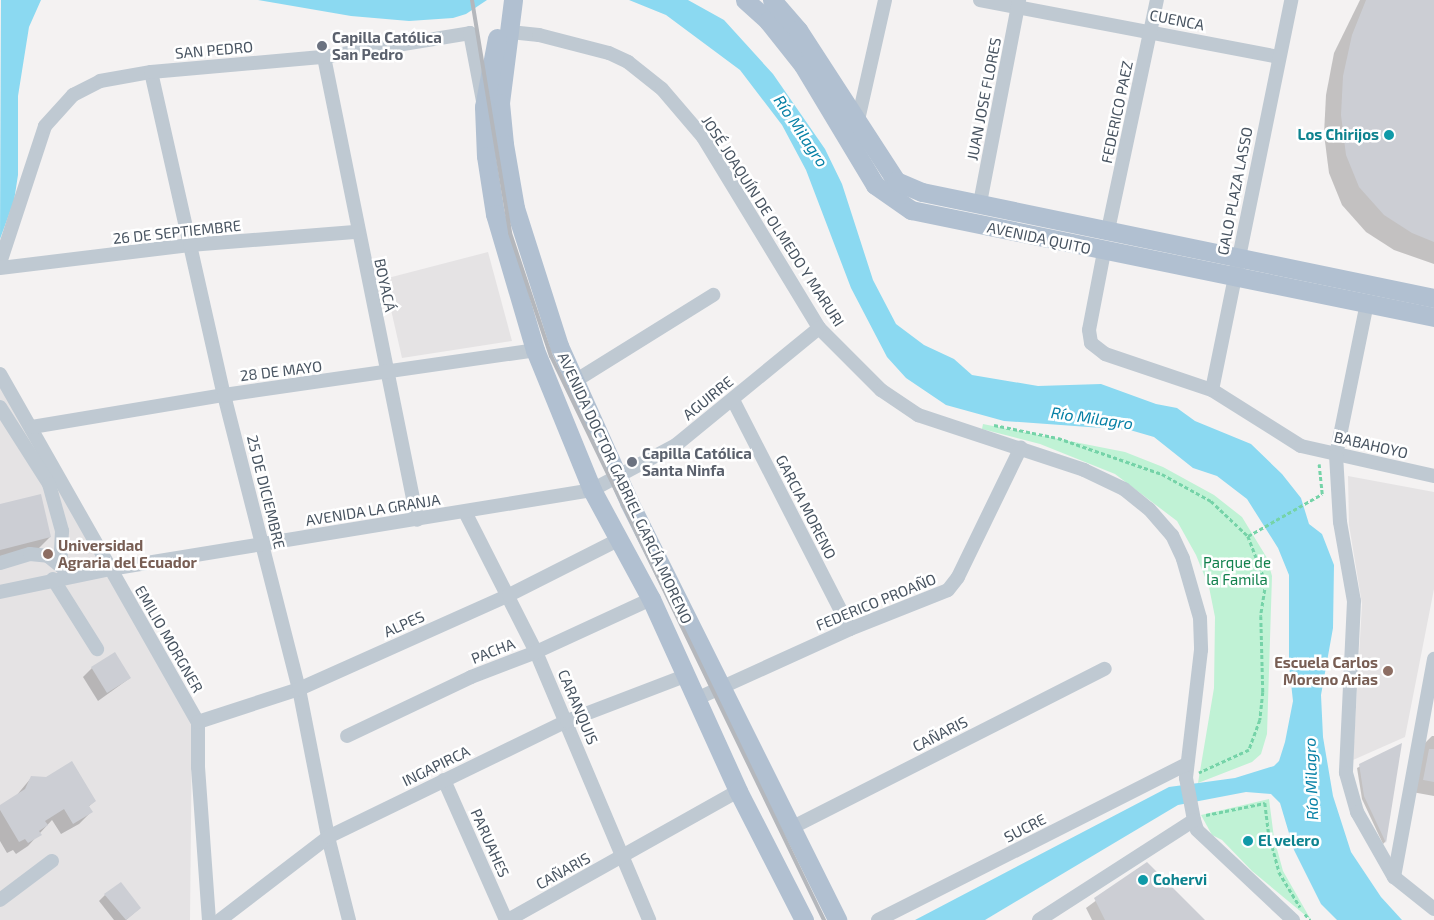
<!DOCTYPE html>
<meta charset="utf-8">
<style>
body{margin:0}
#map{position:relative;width:1434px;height:920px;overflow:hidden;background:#f4f2f2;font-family:"Exo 2",sans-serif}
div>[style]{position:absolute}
.education>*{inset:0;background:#e5e3e4}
.green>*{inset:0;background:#c0f2d5}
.water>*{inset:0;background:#8bd9f1}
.shadow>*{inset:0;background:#0003}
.building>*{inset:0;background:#ccced4}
.path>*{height:2.5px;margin-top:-1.25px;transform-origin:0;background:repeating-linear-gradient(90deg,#75d3a8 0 4px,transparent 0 6.5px)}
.minor>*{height:14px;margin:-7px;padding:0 7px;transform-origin:7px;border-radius:7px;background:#bfc9d2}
.major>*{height:19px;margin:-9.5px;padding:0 9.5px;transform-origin:9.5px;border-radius:9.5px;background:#b1c0d1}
.rail>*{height:4px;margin:-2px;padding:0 2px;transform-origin:2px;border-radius:2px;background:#b4b7bc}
.dots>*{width:14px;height:14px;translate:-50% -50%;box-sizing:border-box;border:2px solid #fff;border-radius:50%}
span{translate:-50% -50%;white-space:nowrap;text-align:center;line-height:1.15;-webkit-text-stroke:5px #fff;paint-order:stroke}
.street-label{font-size:15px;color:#485461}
.worship-label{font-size:15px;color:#5b616d;font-weight:700}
.left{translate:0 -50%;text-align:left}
.culture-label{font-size:15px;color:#0d838f;font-weight:700}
.right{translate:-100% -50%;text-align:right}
.education-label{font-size:15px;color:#785e54;font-weight:700}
.park-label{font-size:15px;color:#13824e}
.water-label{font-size:16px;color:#0680a6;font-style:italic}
</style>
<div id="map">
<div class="education">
<i style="clip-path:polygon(488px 252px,512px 341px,402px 358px,384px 279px)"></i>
<i style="clip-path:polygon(0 385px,192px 724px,190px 920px,0 920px)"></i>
<i style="clip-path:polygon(1348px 476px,1434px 492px,1434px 589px,1405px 737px,1353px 760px,1362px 604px,1349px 525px)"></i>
</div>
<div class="green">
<i style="clip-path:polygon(983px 424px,1125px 452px,1163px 467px,1214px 495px,1242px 517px,1267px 558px,1272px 576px,1267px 734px,1261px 754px,1252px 762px,1198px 783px,1214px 688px,1215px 617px,1209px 587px,1196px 555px,1177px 521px,1115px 474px,1040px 444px,982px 429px)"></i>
<i style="clip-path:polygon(1269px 799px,1274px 838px,1283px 871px,1311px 920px,1252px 871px,1222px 840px,1212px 835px,1201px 815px)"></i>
</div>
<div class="water">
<i style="clip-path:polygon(1px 0,41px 0,29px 27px,18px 96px,18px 175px,14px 201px,0 239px)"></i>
<i style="clip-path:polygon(258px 0,487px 0,466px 14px,453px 18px,409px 21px,351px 16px)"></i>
<i style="clip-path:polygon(629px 0,688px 0,724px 20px,773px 74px,825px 149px,842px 184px,873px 280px,896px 324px,924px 345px,954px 359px,972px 375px,1038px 386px,1101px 384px,1156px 404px,1177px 408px,1195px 421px,1251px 444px,1282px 474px,1301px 498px,1309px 524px,1322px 534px,1334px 565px,1333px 628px,1321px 695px,1323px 737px,1333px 796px,1351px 852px,1381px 897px,1402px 920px,1337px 920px,1321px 904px,1294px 850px,1280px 803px,1271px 794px,1246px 792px,1178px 805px,985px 920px,915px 920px,1169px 787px,1235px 778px,1274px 766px,1279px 761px,1285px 742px,1293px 701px,1289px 665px,1289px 575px,1278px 548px,1247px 499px,1217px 476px,1193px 468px,1154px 437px,1130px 430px,1004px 421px,946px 405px,906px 378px,887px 357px,851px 288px,806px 170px,782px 125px,740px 70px,666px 15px)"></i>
</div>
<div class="shadow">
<i style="clip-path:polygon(1360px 0,1434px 0,1434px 264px,1394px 250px,1366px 232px,1342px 205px,1329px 173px,1324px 134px,1326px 95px,1334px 53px)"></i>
<i style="clip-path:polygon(0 505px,50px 537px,38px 549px,0 558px)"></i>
<i style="clip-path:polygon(92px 668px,130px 678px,98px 701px,83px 677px)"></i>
<i style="clip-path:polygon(1432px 736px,1434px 736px,1434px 796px,1412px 792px,1421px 747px)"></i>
<i style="clip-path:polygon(1401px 745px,1385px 842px,1383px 844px,1362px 799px,1357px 768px)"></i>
<i style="clip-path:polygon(31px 778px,95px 801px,88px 807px,91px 812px,79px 824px,61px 834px,52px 820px,28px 846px,16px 854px,13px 850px,7px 853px,0 841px,0 806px,16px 796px)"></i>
<i style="clip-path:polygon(1147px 863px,1200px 920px,1092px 920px,1086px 908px)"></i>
<i style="clip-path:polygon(105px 895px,140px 908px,126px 920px,114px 920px,99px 901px)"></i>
</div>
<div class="building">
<i style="clip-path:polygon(1366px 0,1434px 0,1434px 242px,1412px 233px,1384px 215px,1359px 187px,1346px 155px,1341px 115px,1343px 76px,1352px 35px)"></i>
<i style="clip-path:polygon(41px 494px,51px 537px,0 550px,0 504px)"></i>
<i style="clip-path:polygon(115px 652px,131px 678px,107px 693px,91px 667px)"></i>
<i style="clip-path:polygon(1402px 743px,1386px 843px,1364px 796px,1359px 764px)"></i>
<i style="clip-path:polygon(1429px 749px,1434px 749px,1434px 782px,1423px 780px)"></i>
<i style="clip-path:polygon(72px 761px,96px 801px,89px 806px,93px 812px,73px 824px,64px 809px,45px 821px,48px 825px,39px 831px,42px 835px,28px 843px,25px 839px,19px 842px,0 810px,0 805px,25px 789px,31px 776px,46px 777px)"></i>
<i style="clip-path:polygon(1147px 862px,1205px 920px,1105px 920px,1094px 898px)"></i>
<i style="clip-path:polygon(121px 882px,141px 908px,126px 920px,104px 894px)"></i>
</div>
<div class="path">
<i style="left:994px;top:425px;width:65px;rotate:11.5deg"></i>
<i style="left:1058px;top:438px;width:110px;rotate:19.1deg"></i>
<i style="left:1162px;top:474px;width:56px;rotate:28.9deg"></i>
<i style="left:1211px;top:501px;width:51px;rotate:43.4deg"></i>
<i style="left:1248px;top:536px;width:50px;rotate:69deg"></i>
<i style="left:1266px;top:583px;width:33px;rotate:99deg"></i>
<i style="left:1261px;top:616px;width:76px;rotate:88.5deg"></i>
<i style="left:1263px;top:692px;width:28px;rotate:96deg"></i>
<i style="left:1260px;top:720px;width:32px;rotate:110deg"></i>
<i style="left:1249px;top:750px;width:55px;rotate:155.3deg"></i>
<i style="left:1248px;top:536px;width:85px;rotate:-29.6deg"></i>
<i style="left:1322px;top:494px;width:30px;rotate:-96deg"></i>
<i style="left:1206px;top:815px;width:60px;rotate:-11.5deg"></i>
<i style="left:1265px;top:803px;width:31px;rotate:83deg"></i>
<i style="left:1269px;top:834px;width:39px;rotate:75deg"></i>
<i style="left:1279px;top:872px;width:41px;rotate:59deg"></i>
<i style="left:1305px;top:914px;width:8px;rotate:50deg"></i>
</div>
<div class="minor">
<i style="left:980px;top:0;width:303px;rotate:10.8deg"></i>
<i style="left:510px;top:32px;width:29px;rotate:6deg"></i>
<i style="left:539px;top:35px;width:72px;rotate:14.4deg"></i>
<i style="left:609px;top:53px;width:21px;rotate:25deg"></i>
<i style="left:628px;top:62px;width:43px;rotate:38.5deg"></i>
<i style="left:662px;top:89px;width:63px;rotate:49.5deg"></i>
<i style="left:703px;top:137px;width:223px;rotate:58.7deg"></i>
<i style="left:819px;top:328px;width:88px;rotate:45deg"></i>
<i style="left:881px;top:390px;width:45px;rotate:34deg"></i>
<i style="left:918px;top:415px;width:175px;rotate:18.3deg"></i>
<i style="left:1084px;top:470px;width:44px;rotate:25.4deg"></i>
<i style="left:1124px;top:489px;width:32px;rotate:39deg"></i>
<i style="left:1149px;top:509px;width:35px;rotate:49deg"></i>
<i style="left:1172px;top:535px;width:26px;rotate:65deg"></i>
<i style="left:1183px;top:559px;width:61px;rotate:73.9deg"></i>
<i style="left:1200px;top:618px;width:32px;rotate:88deg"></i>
<i style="left:1201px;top:650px;width:129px;rotate:96.7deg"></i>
<i style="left:1186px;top:778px;width:43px;rotate:79.2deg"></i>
<i style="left:1194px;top:820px;width:10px;rotate:73deg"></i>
<i style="left:1197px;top:830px;width:132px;rotate:43.2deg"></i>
<i style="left:324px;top:57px;width:472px;rotate:78.6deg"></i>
<i style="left:151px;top:72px;width:331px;rotate:77.3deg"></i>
<i style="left:224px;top:395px;width:303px;rotate:75.7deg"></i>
<i style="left:299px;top:689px;width:151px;rotate:78.9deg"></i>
<i style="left:328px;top:837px;width:86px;rotate:75.8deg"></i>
<i style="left:858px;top:120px;width:123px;rotate:-77.3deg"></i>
<i style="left:980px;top:203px;width:207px;rotate:-79.1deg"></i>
<i style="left:1108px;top:230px;width:235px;rotate:-78deg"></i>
<i style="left:1104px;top:252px;width:79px;rotate:100.9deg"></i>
<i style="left:1089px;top:330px;width:13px;rotate:81deg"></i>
<i style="left:1091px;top:343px;width:18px;rotate:38deg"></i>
<i style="left:1105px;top:354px;width:113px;rotate:18.6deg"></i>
<i style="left:1212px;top:390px;width:105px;rotate:32.2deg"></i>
<i style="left:1301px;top:446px;width:136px;rotate:12.7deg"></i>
<i style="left:0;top:263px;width:144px;rotate:-71.8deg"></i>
<i style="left:45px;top:126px;width:42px;rotate:-47.9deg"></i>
<i style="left:73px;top:95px;width:30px;rotate:-27deg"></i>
<i style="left:100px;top:81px;width:52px;rotate:-10deg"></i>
<i style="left:151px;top:72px;width:174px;rotate:-5deg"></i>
<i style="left:324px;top:57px;width:148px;rotate:-9.3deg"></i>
<i style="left:470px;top:33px;width:69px;rotate:79.2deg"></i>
<i style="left:0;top:268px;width:191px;rotate:-6.9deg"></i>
<i style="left:190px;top:245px;width:168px;rotate:-4.5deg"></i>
<i style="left:1367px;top:303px;width:155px;rotate:101.5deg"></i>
<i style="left:1336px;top:455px;width:67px;rotate:86.6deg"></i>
<i style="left:1340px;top:522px;width:80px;rotate:80deg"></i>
<i style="left:1354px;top:601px;width:172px;rotate:92.7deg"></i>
<i style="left:1346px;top:773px;width:41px;rotate:74.2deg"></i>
<i style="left:1357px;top:812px;width:75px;rotate:60.4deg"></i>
<i style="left:1394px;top:877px;width:51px;rotate:38.7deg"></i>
<i style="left:0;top:374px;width:400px;rotate:60.4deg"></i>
<i style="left:198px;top:722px;width:45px;rotate:90deg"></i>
<i style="left:198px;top:767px;width:153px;rotate:85.9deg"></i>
<i style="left:575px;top:381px;width:163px;rotate:-31.9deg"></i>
<i style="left:1212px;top:390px;width:398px;rotate:-78.5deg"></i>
<i style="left:733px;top:400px;width:257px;rotate:62.9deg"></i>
<i style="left:0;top:407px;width:91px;rotate:57.5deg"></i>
<i style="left:49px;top:484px;width:49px;rotate:74.5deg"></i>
<i style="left:62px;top:531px;width:33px;rotate:93deg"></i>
<i style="left:32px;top:427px;width:195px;rotate:-9.5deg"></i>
<i style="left:224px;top:395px;width:314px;rotate:-8.2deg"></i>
<i style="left:465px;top:512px;width:157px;rotate:63.1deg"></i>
<i style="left:536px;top:652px;width:291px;rotate:67.1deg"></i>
<i style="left:0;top:563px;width:31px;rotate:-17deg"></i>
<i style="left:30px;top:554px;width:18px;rotate:6deg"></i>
<i style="left:48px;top:556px;width:22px;rotate:39deg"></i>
<i style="left:53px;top:579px;width:83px;rotate:57.8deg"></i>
<i style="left:0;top:592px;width:112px;rotate:-11.8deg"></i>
<i style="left:110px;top:569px;width:488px;rotate:-9.3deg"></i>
<i style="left:592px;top:490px;width:95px;rotate:-28.2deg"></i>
<i style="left:676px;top:445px;width:185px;rotate:-39.3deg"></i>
<i style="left:696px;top:699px;width:169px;rotate:-24.4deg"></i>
<i style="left:850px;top:629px;width:105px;rotate:-21.7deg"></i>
<i style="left:948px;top:590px;width:16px;rotate:-52deg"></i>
<i style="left:958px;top:577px;width:144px;rotate:-64.1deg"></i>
<i style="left:198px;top:722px;width:106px;rotate:-18.1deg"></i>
<i style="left:299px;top:689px;width:230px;rotate:-24.1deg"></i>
<i style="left:509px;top:595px;width:122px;rotate:-26.8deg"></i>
<i style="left:347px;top:736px;width:137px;rotate:-25.4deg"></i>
<i style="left:471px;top:677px;width:70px;rotate:-21deg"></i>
<i style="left:536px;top:652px;width:127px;rotate:-24.7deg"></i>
<i style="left:444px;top:780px;width:153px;rotate:66.1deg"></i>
<i style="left:789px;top:829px;width:354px;rotate:-26.9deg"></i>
<i style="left:1394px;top:877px;width:222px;rotate:-79.6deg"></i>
<i style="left:0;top:900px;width:65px;rotate:-36.9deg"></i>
<i style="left:220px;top:920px;width:136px;rotate:-37.5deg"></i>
<i style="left:328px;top:837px;width:266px;rotate:-25.9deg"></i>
<i style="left:567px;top:721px;width:126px;rotate:-20.9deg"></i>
<i style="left:508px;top:920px;width:264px;rotate:-29.3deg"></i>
<i style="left:878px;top:920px;width:346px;rotate:-26.8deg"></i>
<i style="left:1039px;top:920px;width:184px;rotate:-32.8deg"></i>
</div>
<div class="major">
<i style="left:513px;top:0;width:104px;rotate:97.2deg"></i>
<i style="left:500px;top:103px;width:41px;rotate:84.4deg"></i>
<i style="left:504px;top:144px;width:65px;rotate:80.2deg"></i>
<i style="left:515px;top:208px;width:145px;rotate:72.3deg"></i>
<i style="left:559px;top:346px;width:171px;rotate:65.8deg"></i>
<i style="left:629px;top:502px;width:467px;rotate:63.5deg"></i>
<i style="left:745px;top:0;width:31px;rotate:42deg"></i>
<i style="left:768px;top:21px;width:56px;rotate:51.5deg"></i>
<i style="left:803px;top:65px;width:140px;rotate:59deg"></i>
<i style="left:875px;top:185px;width:44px;rotate:34.8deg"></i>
<i style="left:911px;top:210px;width:534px;rotate:11.56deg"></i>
<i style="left:772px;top:0;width:40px;rotate:49deg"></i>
<i style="left:798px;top:30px;width:180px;rotate:57deg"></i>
<i style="left:896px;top:181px;width:28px;rotate:23deg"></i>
<i style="left:922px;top:192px;width:523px;rotate:11.7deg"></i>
<i style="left:497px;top:38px;width:70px;rotate:100.7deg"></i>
<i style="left:484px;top:107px;width:49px;rotate:87.7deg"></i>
<i style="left:486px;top:156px;width:59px;rotate:81.2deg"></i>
<i style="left:495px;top:214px;width:142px;rotate:73.6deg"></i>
<i style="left:535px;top:350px;width:151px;rotate:67.8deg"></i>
<i style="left:592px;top:490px;width:124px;rotate:61.6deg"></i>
<i style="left:651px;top:599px;width:211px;rotate:65.6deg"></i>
<i style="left:738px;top:791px;width:145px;rotate:62.9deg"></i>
</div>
<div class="rail">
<i style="left:472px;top:0;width:236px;rotate:80.7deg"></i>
<i style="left:510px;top:233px;width:130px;rotate:71.6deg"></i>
<i style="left:551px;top:356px;width:627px;rotate:64.17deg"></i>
</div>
<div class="dots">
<i style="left:322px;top:46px;background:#6b7280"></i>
<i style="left:1389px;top:135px;background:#0f9aa8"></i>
<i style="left:632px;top:462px;background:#6b7280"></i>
<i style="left:48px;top:554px;background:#8d6e63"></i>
<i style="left:1388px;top:671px;background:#8d6e63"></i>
<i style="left:1248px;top:841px;background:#0f9aa8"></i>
<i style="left:1143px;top:880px;background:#0f9aa8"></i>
</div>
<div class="street-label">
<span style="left:1177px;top:20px;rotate:11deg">CUENCA</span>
<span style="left:214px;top:50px;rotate:-5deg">SAN PEDRO</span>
<span style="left:984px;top:99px;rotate:-79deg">JUAN JOSE FLORES</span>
<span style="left:1117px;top:112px;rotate:-78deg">FEDERICO PAEZ</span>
<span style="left:1235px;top:191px;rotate:-79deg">GALO PLAZA LASSO</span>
<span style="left:773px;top:221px;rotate:57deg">JOSÉ JOAQUÍN DE OLMEDO Y MARURI</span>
<span style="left:177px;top:232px;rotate:-6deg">26 DE SEPTIEMBRE</span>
<span style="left:1039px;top:238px;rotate:12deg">AVENIDA QUITO</span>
<span style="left:385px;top:285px;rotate:78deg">BOYACÁ</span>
<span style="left:281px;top:371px;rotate:-7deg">28 DE MAYO</span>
<span style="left:708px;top:398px;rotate:-39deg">AGUIRRE</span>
<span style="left:1371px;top:445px;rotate:13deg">BABAHOYO</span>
<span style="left:625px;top:488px;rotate:65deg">AVENIDA DOCTOR GABRIEL GARCÍA MORENO</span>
<span style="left:266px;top:492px;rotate:76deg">25 DE DICIEMBRE</span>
<span style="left:806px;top:507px;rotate:63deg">GARCIA MORENO</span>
<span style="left:373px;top:510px;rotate:-9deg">AVENIDA LA GRANJA</span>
<span style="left:876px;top:602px;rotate:-22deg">FEDERICO PROAÑO</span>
<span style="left:404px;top:624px;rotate:-24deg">ALPES</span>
<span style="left:169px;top:639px;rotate:60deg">EMILIO MORGNER</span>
<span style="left:493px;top:651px;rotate:-21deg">PACHA</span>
<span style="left:578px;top:707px;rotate:67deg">CARANQUIS</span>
<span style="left:940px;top:734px;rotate:-27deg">CAÑARIS</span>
<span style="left:436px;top:766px;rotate:-26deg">INGAPIRCA</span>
<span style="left:1025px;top:828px;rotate:-27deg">SUCRE</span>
<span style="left:490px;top:843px;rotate:66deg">PARUAHES</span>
<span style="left:563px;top:871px;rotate:-29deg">CAÑARIS</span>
</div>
<div class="worship-label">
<span class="left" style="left:332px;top:46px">Capilla Católica<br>San Pedro</span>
<span class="left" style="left:642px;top:462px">Capilla Católica<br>Santa Ninfa</span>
</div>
<div class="culture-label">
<span class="right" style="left:1379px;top:135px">Los Chirijos</span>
<span class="left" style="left:1258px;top:841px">El velero</span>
<span class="left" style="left:1153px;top:880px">Cohervi</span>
</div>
<div class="education-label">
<span class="left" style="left:58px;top:554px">Universidad<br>Agraria del Ecuador</span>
<span class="right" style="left:1378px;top:671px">Escuela Carlos<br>Moreno Arias</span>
</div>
<div class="park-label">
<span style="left:1237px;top:571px">Parque de<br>la Famila</span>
</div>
<div class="water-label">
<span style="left:801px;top:131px;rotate:56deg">Río Milagro</span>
<span style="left:1092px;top:418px;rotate:8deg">Río Milagro</span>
<span style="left:1311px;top:779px;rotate:-92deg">Río Milagro</span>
</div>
</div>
